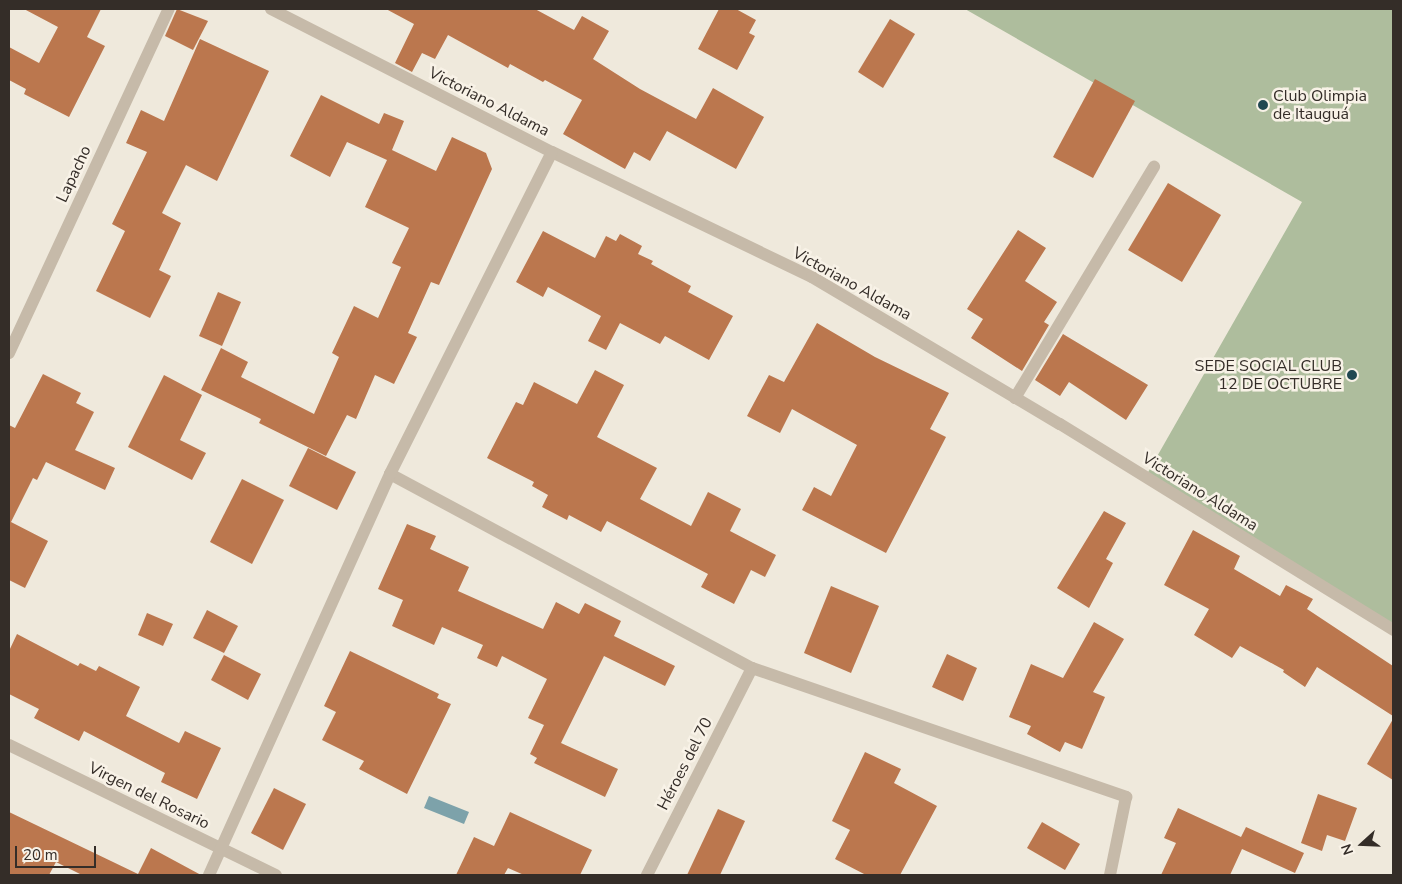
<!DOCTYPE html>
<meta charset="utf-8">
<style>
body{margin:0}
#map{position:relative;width:1402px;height:884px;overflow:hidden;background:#efe9dc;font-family:"Nunito Sans",sans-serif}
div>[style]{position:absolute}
.green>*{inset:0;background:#aebd9d}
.water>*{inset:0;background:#7da2aa}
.building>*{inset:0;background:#bb774e}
.minor>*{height:12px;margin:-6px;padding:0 6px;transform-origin:6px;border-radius:6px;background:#c6baa9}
.dots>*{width:14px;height:14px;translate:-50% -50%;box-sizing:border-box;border:2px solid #f8f2e7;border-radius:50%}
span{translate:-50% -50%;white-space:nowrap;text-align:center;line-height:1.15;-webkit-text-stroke:5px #f8f2e7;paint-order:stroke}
.poi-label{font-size:16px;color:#342d28}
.left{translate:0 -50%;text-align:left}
.right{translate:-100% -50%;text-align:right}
.street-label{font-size:16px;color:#342d28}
.frame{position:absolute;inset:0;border:10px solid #342d28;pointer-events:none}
.north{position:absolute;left:1337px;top:819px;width:50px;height:50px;-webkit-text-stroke:4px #f8f2e7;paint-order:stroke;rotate:250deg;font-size:14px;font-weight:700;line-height:20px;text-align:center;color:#342d28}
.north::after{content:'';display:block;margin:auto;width:18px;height:22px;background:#342d28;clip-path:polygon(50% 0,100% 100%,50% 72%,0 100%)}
.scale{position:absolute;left:15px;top:846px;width:81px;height:22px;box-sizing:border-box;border:2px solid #342d28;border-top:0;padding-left:6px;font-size:15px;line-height:18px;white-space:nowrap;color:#342d28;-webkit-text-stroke:4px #f8f2e7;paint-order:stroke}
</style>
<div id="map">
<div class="green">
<i style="clip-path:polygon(965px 9px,1393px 9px,1393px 625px,1147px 474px,1302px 202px)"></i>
</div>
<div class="water">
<i style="clip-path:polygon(429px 796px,469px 812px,464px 824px,424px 808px)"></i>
</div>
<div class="building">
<i style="clip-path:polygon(24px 9px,101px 9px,87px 37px,105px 46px,69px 117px,24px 94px,26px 89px,9px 80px,9px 47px,39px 63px,58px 27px)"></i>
<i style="clip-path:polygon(177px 9px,208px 21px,193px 50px,165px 36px)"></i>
<i style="clip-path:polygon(386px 9px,535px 9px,574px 30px,582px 16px,609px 31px,593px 59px,640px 89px,696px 119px,713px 88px,764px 117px,736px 169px,667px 131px,650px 161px,634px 152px,625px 169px,563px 134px,582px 100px,545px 80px,543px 82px,510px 64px,508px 68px,448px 35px,435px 59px,422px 53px,412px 72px,395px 63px,414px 24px)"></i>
<i style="clip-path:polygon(719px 9px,736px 9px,756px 20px,749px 33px,755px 36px,737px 70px,698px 49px)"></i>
<i style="clip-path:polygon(890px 19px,915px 34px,883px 88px,858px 72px)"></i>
<i style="clip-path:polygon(200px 39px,269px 71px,217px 181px,186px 165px,162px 213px,181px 223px,159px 270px,171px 276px,150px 318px,96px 291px,125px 231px,112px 224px,147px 152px,126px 143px,141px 110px,164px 121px)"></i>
<i style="clip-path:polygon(1095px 79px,1135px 101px,1093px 178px,1053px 157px)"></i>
<i style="clip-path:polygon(321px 95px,379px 124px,384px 113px,404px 121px,392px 150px,436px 171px,452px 137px,486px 153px,492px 169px,439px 285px,431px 282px,408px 333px,417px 337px,394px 384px,375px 375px,356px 419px,347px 415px,326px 456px,259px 423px,261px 419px,201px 390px,221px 348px,248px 362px,241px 377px,314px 414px,339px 357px,332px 353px,354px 306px,378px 318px,401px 267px,392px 263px,409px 228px,365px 207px,387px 160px,347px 142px,330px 177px,290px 156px)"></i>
<i style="clip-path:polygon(1168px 183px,1221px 215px,1182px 282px,1128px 250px)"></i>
<i style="clip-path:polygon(1018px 230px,1046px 248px,1025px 281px,1057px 302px,1044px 322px,1049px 325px,1022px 371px,971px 338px,983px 319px,967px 309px)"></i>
<i style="clip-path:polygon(543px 231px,595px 258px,606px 236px,616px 241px,620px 234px,642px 246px,638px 254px,653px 261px,651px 264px,691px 286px,688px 292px,733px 316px,709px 360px,665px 336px,660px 344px,620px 323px,606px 350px,588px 341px,601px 316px,548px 287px,543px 297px,516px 282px)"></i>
<i style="clip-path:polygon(218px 292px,241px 302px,222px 346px,199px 336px)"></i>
<i style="clip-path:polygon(817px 323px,875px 357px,949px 393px,930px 429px,946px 437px,886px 553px,802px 510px,814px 487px,831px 496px,857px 445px,792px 409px,780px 433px,747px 416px,769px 375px,784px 382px)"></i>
<i style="clip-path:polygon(1063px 334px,1148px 385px,1126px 420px,1069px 382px,1060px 396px,1035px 380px)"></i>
<i style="clip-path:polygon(595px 370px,624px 385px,597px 437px,657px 468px,640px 499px,691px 526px,708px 492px,741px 509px,730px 531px,776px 555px,765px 577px,751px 570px,734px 604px,701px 587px,708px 574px,607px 521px,601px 532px,569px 515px,567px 520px,542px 507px,548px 495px,532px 486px,534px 482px,487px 458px,516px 402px,523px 405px,534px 382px,577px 404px)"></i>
<i style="clip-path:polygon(43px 374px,81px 393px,76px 403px,94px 412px,75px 450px,115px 468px,105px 490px,46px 462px,37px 480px,33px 478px,11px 522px,48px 541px,25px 588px,9px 580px,9px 425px,15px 428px)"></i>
<i style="clip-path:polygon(164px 375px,202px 395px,180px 440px,206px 453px,192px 480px,128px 447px)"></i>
<i style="clip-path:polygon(308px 448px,356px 472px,337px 510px,289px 486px)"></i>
<i style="clip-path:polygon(242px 479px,284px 500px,252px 564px,210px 542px)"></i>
<i style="clip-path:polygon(1104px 511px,1126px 523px,1106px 559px,1113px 563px,1089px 608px,1057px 588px)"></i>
<i style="clip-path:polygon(407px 524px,436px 536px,430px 549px,469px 567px,458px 591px,543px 629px,556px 602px,579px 614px,585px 603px,621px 621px,614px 636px,675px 666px,665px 686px,604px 656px,561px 743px,618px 769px,605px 797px,534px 763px,537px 758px,530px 754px,544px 725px,528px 718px,547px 679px,502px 656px,497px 667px,477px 658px,483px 645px,442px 627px,434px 645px,392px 626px,403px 600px,378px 589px)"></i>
<i style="clip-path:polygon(1193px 530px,1240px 556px,1234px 569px,1280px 596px,1286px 585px,1313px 599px,1307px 609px,1393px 666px,1393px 716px,1317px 667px,1305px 687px,1283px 672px,1284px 670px,1240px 646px,1232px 658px,1194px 635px,1209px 609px,1164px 585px)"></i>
<i style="clip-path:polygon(831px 586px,879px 606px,851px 673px,804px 653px)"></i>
<i style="clip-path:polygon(207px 610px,238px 626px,224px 653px,193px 638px)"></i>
<i style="clip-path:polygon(147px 613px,173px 624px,163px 646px,138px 635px)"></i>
<i style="clip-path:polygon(1094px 622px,1124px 639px,1093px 692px,1105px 697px,1082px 749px,1065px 742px,1060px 752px,1027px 734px,1031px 726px,1009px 717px,1031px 664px,1063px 678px)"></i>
<i style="clip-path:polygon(17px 634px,78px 666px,80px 663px,96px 671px,99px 666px,140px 687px,126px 716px,179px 743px,185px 731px,221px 748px,197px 799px,161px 782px,165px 773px,84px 731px,79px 741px,34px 718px,39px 709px,9px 694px,9px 651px)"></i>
<i style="clip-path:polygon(350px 651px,439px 694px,437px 698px,451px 704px,407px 794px,359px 769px,364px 761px,322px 740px,336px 712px,324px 706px)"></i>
<i style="clip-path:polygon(947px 654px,977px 668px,963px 701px,932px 687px)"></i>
<i style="clip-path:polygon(224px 655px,261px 674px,248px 700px,211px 680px)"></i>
<i style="clip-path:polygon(1393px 719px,1393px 780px,1367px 764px)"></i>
<i style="clip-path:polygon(865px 752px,901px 769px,894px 783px,937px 806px,900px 875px,866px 875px,835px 859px,850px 830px,832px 821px)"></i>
<i style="clip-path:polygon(274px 788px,306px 804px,283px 850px,251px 833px)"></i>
<i style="clip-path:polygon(1318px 794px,1357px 808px,1345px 841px,1327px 835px,1322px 851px,1301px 843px)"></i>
<i style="clip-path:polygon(1178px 808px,1241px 837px,1246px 827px,1304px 853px,1295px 873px,1242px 849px,1230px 875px,1161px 875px,1176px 843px,1164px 838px)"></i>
<i style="clip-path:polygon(718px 809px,745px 821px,720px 875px,687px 875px)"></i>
<i style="clip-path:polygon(9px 812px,138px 874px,151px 848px,201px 875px,82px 875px,56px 862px,49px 875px,9px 875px)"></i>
<i style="clip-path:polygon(510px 812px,592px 850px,580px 875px,524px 875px,508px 868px,504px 875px,456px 875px,474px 837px,494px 846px)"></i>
<i style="clip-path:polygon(1042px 822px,1080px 844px,1065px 870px,1027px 848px)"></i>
</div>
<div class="minor">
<i style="left:271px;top:9px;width:315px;rotate:27deg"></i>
<i style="left:552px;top:152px;width:288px;rotate:25.7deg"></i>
<i style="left:812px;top:277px;width:288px;rotate:30.7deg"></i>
<i style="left:1060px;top:424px;width:392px;rotate:31.7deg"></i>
<i style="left:9px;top:353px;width:379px;rotate:-65.1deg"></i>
<i style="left:1015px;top:398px;width:270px;rotate:-59deg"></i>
<i style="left:390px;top:474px;width:411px;rotate:28.2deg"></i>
<i style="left:752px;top:668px;width:396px;rotate:19deg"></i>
<i style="left:1126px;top:797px;width:80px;rotate:101.6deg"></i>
<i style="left:9px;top:745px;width:297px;rotate:26deg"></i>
<i style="left:209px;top:875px;width:440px;rotate:-65.7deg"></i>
<i style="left:390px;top:474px;width:360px;rotate:-63.3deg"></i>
<i style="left:647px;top:875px;width:232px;rotate:-63.1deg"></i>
</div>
<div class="dots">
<i style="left:1263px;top:105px;background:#214852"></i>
<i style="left:1352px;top:375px;background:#214852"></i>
</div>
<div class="poi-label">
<span class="left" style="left:1273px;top:105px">Club Olimpia<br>de Itauguá</span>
<span class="right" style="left:1342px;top:375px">SEDE SOCIAL CLUB<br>12 DE OCTUBRE</span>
</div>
<div class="street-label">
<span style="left:489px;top:102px;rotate:27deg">Victoriano Aldama</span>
<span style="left:74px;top:174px;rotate:-65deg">Lapacho</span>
<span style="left:852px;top:284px;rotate:29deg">Victoriano Aldama</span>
<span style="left:1200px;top:492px;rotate:32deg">Victoriano Aldama</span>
<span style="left:685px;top:764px;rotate:-63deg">Héroes del 70</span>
<span style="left:149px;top:796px;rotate:26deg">Virgen del Rosario</span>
</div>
<div class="frame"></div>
<div class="north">N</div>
<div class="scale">20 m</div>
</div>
